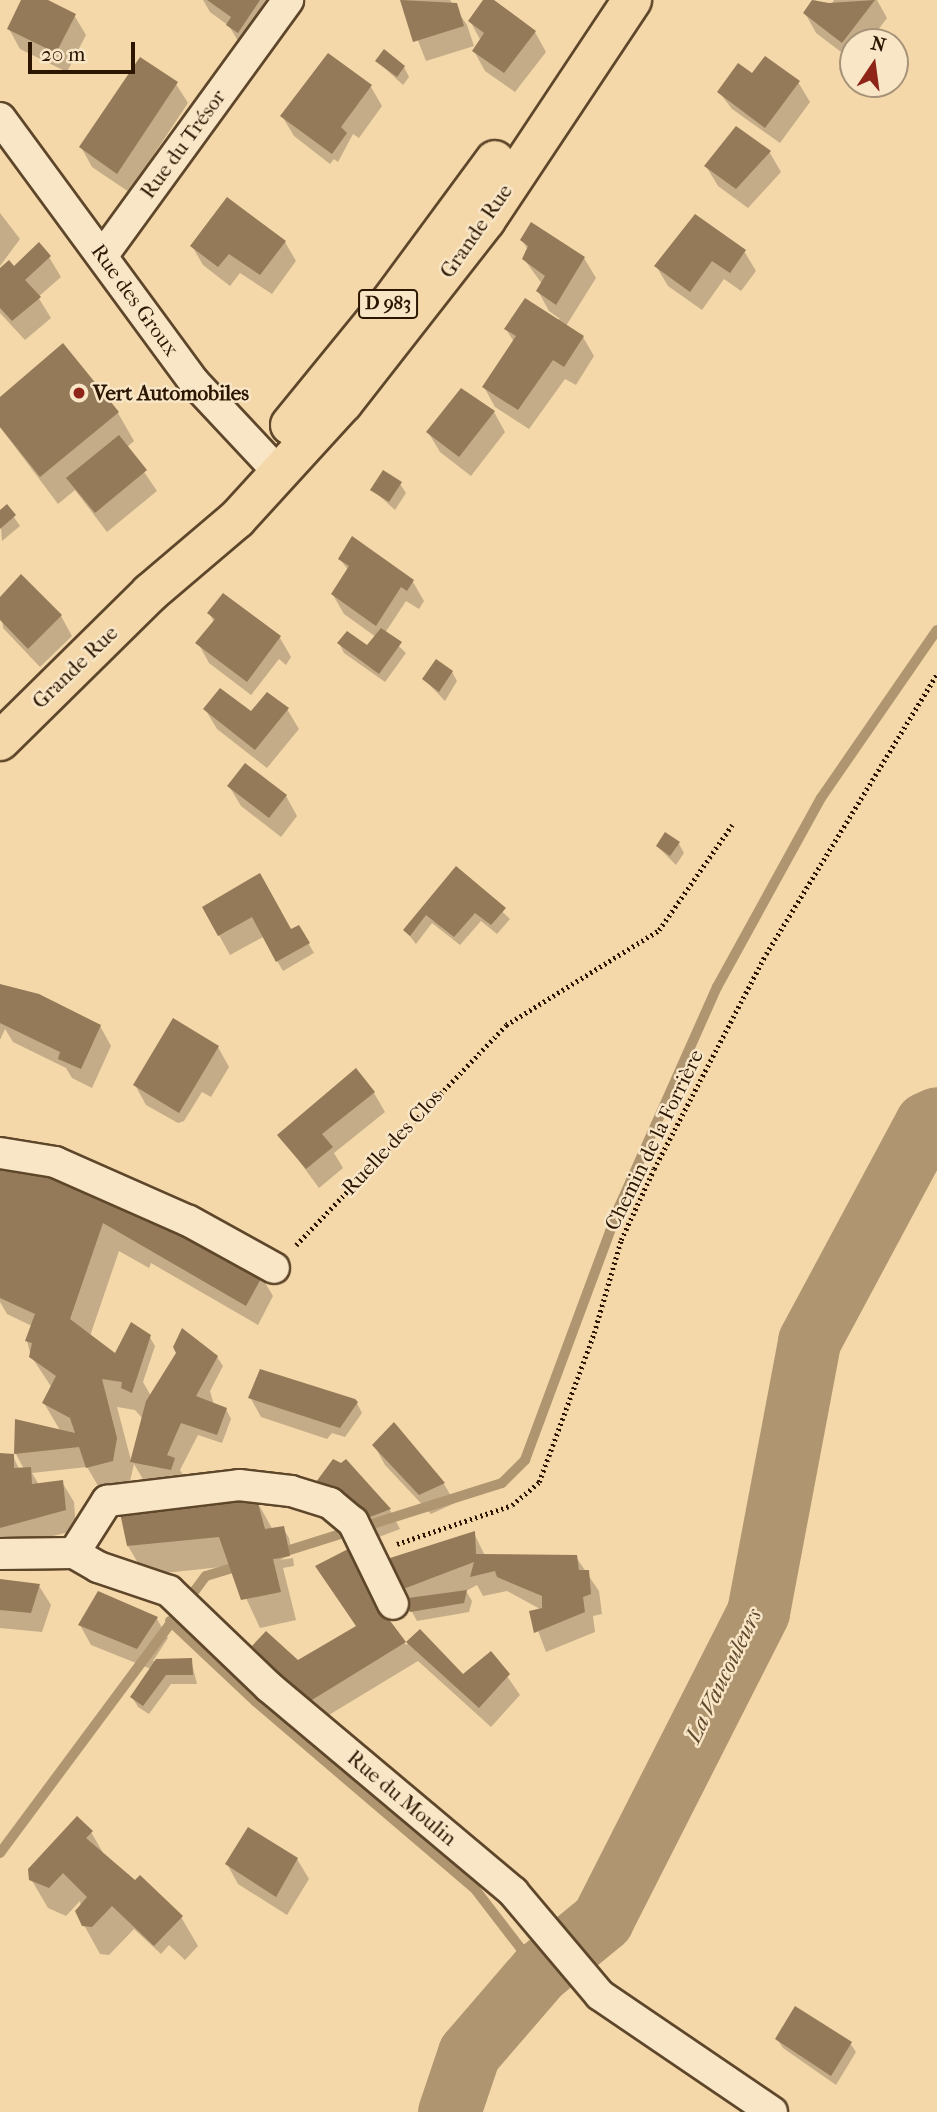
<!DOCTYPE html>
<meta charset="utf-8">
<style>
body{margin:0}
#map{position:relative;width:937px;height:2112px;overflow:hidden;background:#f4d8a9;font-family:"IM FELL French Canon",serif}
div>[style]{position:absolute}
.shadow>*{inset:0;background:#0003}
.stream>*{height:10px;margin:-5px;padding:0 5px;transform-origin:5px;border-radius:5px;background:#b09670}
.river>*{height:63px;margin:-31.5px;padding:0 31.5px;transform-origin:31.5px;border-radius:31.5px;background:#b09670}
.building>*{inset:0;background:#947a58}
.path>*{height:4.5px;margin-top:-2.25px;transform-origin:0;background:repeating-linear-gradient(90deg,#2c1501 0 2px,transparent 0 5.5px)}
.roads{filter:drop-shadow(2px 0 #5e462b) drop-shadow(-2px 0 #5e462b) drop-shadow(0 2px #5e462b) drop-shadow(0 -2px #5e462b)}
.minor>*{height:30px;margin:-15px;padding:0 15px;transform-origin:15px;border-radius:15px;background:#f8e6c7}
.primary>*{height:38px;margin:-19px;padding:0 19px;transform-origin:19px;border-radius:19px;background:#f4d8a9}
.dots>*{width:19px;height:19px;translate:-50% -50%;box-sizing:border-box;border:4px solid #f8e6c7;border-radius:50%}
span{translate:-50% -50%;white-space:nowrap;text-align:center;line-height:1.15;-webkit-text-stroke:5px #f8e6c7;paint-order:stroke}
.shield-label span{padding:2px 5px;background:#f8e6c7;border:2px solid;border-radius:5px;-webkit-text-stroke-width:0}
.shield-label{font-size:19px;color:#2c1501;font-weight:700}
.street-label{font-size:21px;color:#2c1501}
.poi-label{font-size:21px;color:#2c1501;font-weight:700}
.left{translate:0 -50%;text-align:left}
.water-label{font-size:23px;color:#61492d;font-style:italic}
.north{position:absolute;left:839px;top:28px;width:70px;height:70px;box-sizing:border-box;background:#f8e6c7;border:2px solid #a69278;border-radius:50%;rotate:13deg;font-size:19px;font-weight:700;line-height:28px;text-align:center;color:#2c1501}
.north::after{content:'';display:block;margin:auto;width:24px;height:32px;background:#8f2418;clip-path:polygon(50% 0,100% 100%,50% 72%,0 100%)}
.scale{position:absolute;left:28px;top:42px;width:107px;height:32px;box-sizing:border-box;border:4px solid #2c1501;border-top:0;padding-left:9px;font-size:21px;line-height:24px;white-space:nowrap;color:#2c1501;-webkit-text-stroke:5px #f8e6c7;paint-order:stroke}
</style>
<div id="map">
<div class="shadow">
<i style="clip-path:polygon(23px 0,44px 0,74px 15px,86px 35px,67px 72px,20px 49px,9px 29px)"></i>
<i style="clip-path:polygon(203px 0,274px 0,240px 44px,229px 26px,210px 12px)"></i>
<i style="clip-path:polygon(402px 0,450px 0,467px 25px,474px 46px,426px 61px)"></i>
<i style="clip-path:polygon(485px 0,491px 0,535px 32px,546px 52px,515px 92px,485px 71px,474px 51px,481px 41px,470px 21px)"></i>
<i style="clip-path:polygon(814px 0,830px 6px,834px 0,877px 0,887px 18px,869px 42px,853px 42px,853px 61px,816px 33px,805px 13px)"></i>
<i style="clip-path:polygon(377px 61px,404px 67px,409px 77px,403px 85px)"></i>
<i style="clip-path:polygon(798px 82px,810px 102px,780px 143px,732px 109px,719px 92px)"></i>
<i style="clip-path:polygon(176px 84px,188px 103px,129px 192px,92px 167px,81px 147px)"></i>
<i style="clip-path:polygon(371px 87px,382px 106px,359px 138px,353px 134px,338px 162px,334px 159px,330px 164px,294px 136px,282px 116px)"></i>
<i style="clip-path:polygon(736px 128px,770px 153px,781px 172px,748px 208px,718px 186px,706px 166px)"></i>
<i style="clip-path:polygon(0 213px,20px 239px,0 266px)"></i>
<i style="clip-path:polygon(522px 240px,584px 258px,596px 278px,566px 326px,583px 337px,594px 356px,576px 385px,565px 379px,529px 429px,495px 407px,484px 387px,514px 342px,506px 329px,560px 319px,549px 311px,538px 291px,542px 284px,524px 259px,528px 250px)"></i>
<i style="clip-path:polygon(285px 242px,296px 261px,272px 294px,240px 273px,230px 286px,203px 265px,192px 246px)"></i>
<i style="clip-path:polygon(744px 251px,756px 271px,741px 291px,724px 279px,702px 310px,668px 286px,656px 266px)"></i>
<i style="clip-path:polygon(49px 257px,61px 277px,38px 297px,51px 318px,25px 340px,0 313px,0 270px)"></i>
<i style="clip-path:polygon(0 400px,118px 413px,134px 441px,127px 447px,157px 491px,107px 532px,75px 490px,58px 504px,0 427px)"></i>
<i style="clip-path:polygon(494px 412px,505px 432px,471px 476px,440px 452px,428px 432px)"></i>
<i style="clip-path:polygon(400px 484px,406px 493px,395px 510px,373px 490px)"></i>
<i style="clip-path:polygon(7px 507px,20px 526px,2px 541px,0 512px)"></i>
<i style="clip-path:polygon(340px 559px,413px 582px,424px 601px,419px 609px,406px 601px,385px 633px,406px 653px,385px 682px,344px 653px,339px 643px,367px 648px,376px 637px,344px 614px,333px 595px,348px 570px)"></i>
<i style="clip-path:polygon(0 599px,61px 616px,72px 636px,40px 667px,3px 628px)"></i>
<i style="clip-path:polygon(209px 613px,280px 638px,291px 657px,286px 665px,279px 659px,251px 695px,209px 663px,198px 643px,214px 622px)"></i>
<i style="clip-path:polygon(452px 672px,457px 681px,445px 701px,424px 679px)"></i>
<i style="clip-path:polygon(205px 709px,251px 713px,287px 709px,299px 729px,267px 768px,217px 729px)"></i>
<i style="clip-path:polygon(229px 786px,286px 796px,297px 816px,281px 837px,241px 806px)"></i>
<i style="clip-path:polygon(679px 844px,684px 853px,676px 865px,658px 847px)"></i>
<i style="clip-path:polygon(456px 868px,510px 919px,497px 934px,481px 921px,460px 945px,432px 923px,416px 944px,405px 930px)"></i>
<i style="clip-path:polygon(259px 876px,291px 931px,299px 927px,314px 953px,283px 971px,263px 937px,230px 955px,204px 908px)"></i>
<i style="clip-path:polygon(0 986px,100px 1026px,111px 1046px,92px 1088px,72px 1078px,66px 1068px,13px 1042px,5px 1029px,0 1040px)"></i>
<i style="clip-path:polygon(218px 1047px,229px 1067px,211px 1097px,202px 1092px,184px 1121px,178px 1123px,146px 1105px,135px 1085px)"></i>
<i style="clip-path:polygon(374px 1093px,385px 1112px,334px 1153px,343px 1168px,319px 1188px,280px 1135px)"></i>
<i style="clip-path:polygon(evenodd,0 1162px,261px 1276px,273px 1296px,258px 1325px,151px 1263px,149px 1268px,119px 1251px,90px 1336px,115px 1356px,149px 1336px,155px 1346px,143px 1382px,151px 1396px,217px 1357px,223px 1366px,210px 1391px,214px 1405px,226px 1409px,231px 1419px,222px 1443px,198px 1435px,180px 1470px,185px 1479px,182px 1489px,144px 1481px,134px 1464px,128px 1490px,104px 1496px,87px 1467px,32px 1473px,39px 1485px,62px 1482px,74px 1502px,76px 1530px,0 1550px,0 1455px,13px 1456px,19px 1469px,24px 1469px,16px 1454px,16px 1422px,61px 1432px,44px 1403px,52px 1388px,31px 1356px,27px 1341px,32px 1326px,7px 1314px,0 1302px,0 1162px,117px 1407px,135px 1410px,143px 1419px,132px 1464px,117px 1407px)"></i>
<i style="clip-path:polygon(250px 1397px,357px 1403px,362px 1413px,345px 1437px,332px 1433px,327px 1439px,261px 1417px)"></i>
<i style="clip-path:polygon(394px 1425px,444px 1484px,455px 1503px,431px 1514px,385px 1465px,374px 1445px)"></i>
<i style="clip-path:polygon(346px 1461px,390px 1510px,400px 1529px,379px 1537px,329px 1501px)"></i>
<i style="clip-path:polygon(255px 1498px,273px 1530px,283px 1528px,289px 1538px,292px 1554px,280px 1560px,293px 1558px,294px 1566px,283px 1568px,296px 1620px,260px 1628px,231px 1566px,145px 1575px,128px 1546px)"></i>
<i style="clip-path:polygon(474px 1533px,485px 1556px,576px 1557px,599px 1591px,602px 1614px,593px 1616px,595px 1632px,546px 1652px,531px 1612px,542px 1610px,507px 1591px,483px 1596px,477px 1585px,466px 1591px,472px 1601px,469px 1612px,417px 1621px,400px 1590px)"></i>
<i style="clip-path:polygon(317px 1566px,387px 1619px,406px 1645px,420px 1632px,463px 1676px,491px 1653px,520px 1695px,491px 1727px,418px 1661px,319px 1721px,254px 1646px,297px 1661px,357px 1627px)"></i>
<i style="clip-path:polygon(0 1581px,39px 1586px,51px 1605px,42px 1632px,0 1628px)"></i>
<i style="clip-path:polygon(98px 1593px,157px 1619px,168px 1638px,153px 1661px,191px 1660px,197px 1684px,171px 1684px,149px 1714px,138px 1707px,132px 1697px,151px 1669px,91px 1645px,80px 1625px)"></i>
<i style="clip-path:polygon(91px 1832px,106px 1858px,181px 1917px,198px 1946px,185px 1960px,169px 1945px,161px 1954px,134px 1929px,109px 1955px,100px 1954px,84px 1925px,80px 1901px,66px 1916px,48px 1908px,31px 1879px)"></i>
<i style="clip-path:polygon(297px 1859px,309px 1879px,287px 1915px,238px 1884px,227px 1864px)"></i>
<i style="clip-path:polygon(777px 2039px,850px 2043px,856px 2052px,836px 2085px,783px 2048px)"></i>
</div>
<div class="stream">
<i style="left:277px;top:1554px;width:236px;rotate:-17.5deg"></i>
<i style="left:502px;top:1483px;width:33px;rotate:-45deg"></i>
<i style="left:525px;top:1460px;width:270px;rotate:-69.6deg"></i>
<i style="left:619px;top:1207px;width:241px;rotate:-66deg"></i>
<i style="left:717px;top:987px;width:216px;rotate:-61.2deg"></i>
<i style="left:821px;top:798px;width:204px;rotate:-55.4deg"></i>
<i style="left:170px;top:1621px;width:118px;rotate:43.3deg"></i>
<i style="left:256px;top:1702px;width:288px;rotate:40.5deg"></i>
<i style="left:475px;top:1889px;width:105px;rotate:52.4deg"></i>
<i style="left:0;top:1853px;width:345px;rotate:-53.4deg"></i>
<i style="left:206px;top:1576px;width:37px;rotate:-17deg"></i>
</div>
<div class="river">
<i style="left:449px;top:2112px;width:62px;rotate:-71.3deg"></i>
<i style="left:469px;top:2053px;width:107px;rotate:-49.2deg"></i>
<i style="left:539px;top:1972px;width:82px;rotate:-39.5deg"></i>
<i style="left:602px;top:1920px;width:345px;rotate:-63.1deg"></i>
<i style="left:758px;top:1612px;width:276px;rotate:-79.3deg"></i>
<i style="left:809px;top:1341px;width:247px;rotate:-61.8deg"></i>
<i style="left:926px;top:1123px;width:12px;rotate:-24deg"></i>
</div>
<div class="building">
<i style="clip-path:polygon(21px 0,48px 0,76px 14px,56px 53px,7px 29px)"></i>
<i style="clip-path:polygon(207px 0,260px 0,238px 33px,226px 25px,231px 17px)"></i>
<i style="clip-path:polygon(400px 0,457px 3px,464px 26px,413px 42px)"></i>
<i style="clip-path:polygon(483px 0,494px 0,536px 31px,504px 73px,472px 51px,484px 33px,468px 21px)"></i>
<i style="clip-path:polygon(812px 0,829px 3px,875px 0,842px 43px,803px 13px)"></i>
<i style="clip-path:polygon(384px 49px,405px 66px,397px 77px,375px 61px)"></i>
<i style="clip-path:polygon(328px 53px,372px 85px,341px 127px,347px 133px,332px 154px,280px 116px)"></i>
<i style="clip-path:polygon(765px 56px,800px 81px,765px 128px,717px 92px,738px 63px,752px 73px)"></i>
<i style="clip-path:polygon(140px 57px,178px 82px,117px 174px,79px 147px)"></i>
<i style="clip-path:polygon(736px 126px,771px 151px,736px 189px,704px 166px)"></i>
<i style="clip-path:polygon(227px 197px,286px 241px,260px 275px,229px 254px,218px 267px,190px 246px)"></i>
<i style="clip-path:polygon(695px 214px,746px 250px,730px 273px,712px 261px,690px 292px,654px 266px)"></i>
<i style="clip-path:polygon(531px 222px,585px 257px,556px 305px,536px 291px,545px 276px,522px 259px,528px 246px,520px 240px)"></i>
<i style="clip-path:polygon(39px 242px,51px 256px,25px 280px,41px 297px,12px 321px,0 308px,0 268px,9px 260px,14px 266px)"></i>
<i style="clip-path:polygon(525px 298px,584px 336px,564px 367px,553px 360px,518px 410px,482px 387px,516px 336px,504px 329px)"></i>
<i style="clip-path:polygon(63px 343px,119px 412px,40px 477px,0 427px,0 397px)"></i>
<i style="clip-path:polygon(461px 388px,495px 411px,459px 457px,426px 432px)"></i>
<i style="clip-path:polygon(119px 435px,147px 470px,95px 513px,66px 478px)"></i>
<i style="clip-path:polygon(383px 470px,402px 482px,389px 502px,370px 490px)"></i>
<i style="clip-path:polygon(7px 504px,16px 515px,0 529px,0 510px)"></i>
<i style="clip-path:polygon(352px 536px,414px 580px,407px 591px,401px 587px,376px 626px,331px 594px,349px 566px,338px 559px)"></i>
<i style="clip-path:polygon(21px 574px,62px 615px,28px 649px,0 620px,0 597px)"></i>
<i style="clip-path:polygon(223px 593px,281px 636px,247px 682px,195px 643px,215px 619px,207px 613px)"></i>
<i style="clip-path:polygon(381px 628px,402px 642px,379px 674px,337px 643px,347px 631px,367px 645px)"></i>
<i style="clip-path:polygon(436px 659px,453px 671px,439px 692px,422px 679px)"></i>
<i style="clip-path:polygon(220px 688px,251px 711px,267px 692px,289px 708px,255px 750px,203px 709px)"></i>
<i style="clip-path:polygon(245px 763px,287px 795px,269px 818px,227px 786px)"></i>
<i style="clip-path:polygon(665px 832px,680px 842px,670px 856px,656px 846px)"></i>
<i style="clip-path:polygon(456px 866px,506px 908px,491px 925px,475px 913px,454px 937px,426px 915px,410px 936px,403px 930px)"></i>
<i style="clip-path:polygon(260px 873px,291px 929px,299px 925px,310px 943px,276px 962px,252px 917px,218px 936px,202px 907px)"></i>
<i style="clip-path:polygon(0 984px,39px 994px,101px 1025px,81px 1069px,58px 1059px,60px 1052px,0 1023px)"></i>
<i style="clip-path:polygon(173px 1018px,219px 1046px,179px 1113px,133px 1085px)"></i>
<i style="clip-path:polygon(356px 1068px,375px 1092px,322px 1134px,333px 1147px,306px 1169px,277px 1135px)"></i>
<i style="clip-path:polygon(0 1160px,74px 1176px,263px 1275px,246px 1306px,103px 1223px,70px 1319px,115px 1353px,131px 1322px,151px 1335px,132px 1393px,121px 1388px,122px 1382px,102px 1379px,117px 1438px,113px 1461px,86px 1468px,79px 1447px,14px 1454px,15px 1419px,75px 1433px,70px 1418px,42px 1403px,56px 1376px,29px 1357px,32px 1343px,25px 1341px,35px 1314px,0 1298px)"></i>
<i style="clip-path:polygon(182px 1328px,218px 1356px,196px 1396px,227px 1408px,217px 1435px,181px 1423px,167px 1455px,175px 1458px,171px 1470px,130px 1462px,146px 1401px,176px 1353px,173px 1347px)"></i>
<i style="clip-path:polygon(260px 1369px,355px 1399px,358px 1402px,340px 1428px,248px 1398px)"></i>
<i style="clip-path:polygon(394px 1422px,445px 1483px,419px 1495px,372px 1445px)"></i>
<i style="clip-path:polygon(0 1453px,14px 1454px,14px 1468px,31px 1467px,32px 1484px,63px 1480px,66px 1510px,0 1528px)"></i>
<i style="clip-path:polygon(333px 1459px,341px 1463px,346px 1459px,391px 1509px,367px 1518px,316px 1482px)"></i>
<i style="clip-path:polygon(256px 1496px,265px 1529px,284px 1526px,290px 1556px,273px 1559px,281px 1592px,241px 1600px,219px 1537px,127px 1546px,119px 1508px)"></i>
<i style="clip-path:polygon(475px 1531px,476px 1554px,577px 1555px,579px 1570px,589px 1570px,591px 1594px,583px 1597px,585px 1612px,534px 1633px,529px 1611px,542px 1608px,542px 1596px,497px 1577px,495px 1571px,470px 1577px,474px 1562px,398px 1591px,390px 1558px)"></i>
<i style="clip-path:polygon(352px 1547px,382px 1610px,406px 1642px,307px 1703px,252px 1646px,266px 1631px,298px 1660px,356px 1626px,315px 1566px)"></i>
<i style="clip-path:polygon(0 1579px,40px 1584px,31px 1613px,0 1610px)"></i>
<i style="clip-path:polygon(467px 1590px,464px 1603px,410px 1612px,401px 1599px)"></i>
<i style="clip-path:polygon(98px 1591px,158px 1617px,137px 1649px,78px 1625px)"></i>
<i style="clip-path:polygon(420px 1629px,463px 1674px,491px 1651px,510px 1674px,479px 1708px,406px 1642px)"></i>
<i style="clip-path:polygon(192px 1658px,193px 1675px,166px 1675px,143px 1706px,130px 1697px,156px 1659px)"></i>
<i style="clip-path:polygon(77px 1816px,93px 1831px,86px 1838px,135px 1880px,140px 1875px,183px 1916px,154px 1946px,112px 1906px,92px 1927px,82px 1926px,75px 1911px,87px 1897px,63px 1873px,49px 1888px,29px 1880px,28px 1869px)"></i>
<i style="clip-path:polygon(248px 1827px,298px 1858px,276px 1897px,225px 1864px)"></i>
<i style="clip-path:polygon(795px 2006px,852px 2042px,831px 2076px,775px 2039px)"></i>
</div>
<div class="path">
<i style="left:296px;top:1245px;width:304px;rotate:-46.3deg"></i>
<i style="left:506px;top:1025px;width:180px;rotate:-31.8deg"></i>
<i style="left:659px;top:930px;width:128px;rotate:-55.2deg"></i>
<i style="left:397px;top:1544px;width:121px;rotate:-18.7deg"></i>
<i style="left:512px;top:1505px;width:35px;rotate:-40deg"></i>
<i style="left:539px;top:1482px;width:159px;rotate:-69.7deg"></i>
<i style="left:594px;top:1333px;width:97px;rotate:-73.8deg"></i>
<i style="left:621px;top:1240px;width:78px;rotate:-65.1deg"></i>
<i style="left:654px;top:1169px;width:242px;rotate:-62.5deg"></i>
<i style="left:766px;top:954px;width:328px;rotate:-58.6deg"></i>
</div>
<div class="roads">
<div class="minor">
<i style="left:0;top:118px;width:328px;rotate:53.7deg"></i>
<i style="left:194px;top:382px;width:126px;rotate:46.9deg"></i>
<i style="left:103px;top:255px;width:315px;rotate:-54deg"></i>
<i style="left:0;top:1153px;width:56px;rotate:9.3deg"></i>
<i style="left:55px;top:1162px;width:146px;rotate:23.8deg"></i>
<i style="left:189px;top:1221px;width:97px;rotate:28.9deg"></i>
<i style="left:74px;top:1553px;width:62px;rotate:-57.6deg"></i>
<i style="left:107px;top:1501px;width:133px;rotate:-6.9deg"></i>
<i style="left:239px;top:1485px;width:52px;rotate:6.6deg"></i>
<i style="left:291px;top:1491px;width:41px;rotate:17.1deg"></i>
<i style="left:330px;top:1503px;width:30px;rotate:40deg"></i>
<i style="left:353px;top:1522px;width:91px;rotate:64deg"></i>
<i style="left:0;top:1554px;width:74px;rotate:-0.8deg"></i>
<i style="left:74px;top:1553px;width:28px;rotate:30deg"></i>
<i style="left:98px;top:1567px;width:75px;rotate:18.7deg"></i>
<i style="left:169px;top:1591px;width:139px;rotate:43.8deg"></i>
<i style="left:269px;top:1687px;width:319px;rotate:40deg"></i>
<i style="left:513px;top:1892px;width:135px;rotate:49.8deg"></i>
<i style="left:600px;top:1995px;width:208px;rotate:34.2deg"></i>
</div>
<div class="primary">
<i style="left:290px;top:425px;width:160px;rotate:-50.8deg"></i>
<i style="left:391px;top:301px;width:175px;rotate:-53.6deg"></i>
<i style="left:0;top:741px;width:211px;rotate:-44.6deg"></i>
<i style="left:150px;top:593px;width:114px;rotate:-40.4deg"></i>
<i style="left:237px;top:519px;width:157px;rotate:-47.6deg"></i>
<i style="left:343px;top:403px;width:232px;rotate:-52deg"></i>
<i style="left:486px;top:220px;width:264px;rotate:-56.4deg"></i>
</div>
</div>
<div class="dots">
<i style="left:79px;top:393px;background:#8f2418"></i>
</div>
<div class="shield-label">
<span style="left:388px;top:304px">D 983</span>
</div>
<div class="street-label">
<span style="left:183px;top:144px;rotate:-54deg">Rue du Trésor</span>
<span style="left:476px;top:231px;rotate:-55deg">Grande Rue</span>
<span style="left:135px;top:300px;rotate:54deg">Rue des Groux</span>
<span style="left:75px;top:667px;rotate:-44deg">Grande Rue</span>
<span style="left:654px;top:1140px;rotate:-64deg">Chemin de la Forrière</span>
<span style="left:392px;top:1142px;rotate:-47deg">Ruelle des Clos</span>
<span style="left:402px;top:1798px;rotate:40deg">Rue du Moulin</span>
</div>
<div class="poi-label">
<span class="left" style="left:93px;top:393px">Vert Automobiles</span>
</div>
<div class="water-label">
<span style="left:724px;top:1676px;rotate:-64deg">La Vaucouleurs</span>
</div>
<div class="north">N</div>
<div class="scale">20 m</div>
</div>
